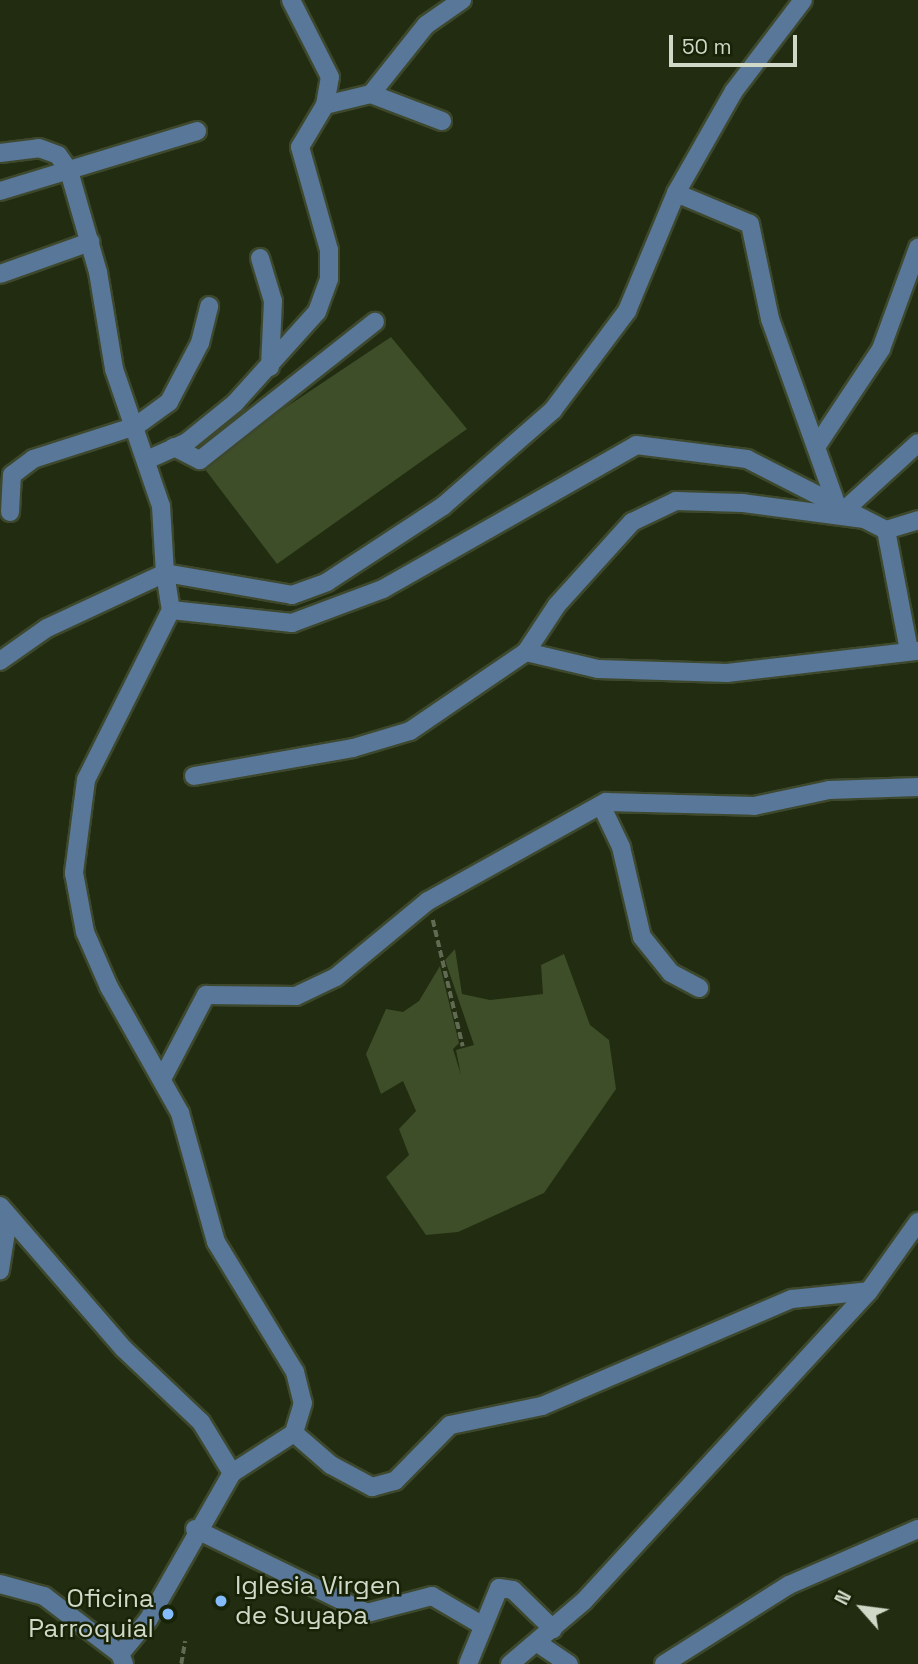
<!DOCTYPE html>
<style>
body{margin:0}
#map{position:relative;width:918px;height:1664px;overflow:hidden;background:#212c10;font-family:"Space Grotesk",sans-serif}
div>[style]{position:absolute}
.green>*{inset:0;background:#3e4e28}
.path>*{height:3.5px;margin-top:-1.75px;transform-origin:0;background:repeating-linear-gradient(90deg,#616b53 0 7px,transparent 0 10.5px)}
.roads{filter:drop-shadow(2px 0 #3d482d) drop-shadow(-2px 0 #3d482d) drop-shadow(0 2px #3d482d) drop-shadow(0 -2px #3d482d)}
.minor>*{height:18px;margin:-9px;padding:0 9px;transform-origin:9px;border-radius:9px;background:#597799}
.dots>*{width:19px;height:19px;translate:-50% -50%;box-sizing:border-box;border:4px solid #172206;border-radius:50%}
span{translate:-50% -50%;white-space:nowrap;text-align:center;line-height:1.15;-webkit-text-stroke:5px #172206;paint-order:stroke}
.poi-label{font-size:26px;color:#d0d8c7}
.left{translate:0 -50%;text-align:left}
.right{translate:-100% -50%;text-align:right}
.north{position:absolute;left:827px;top:1573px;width:70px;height:70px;-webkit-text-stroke:5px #172206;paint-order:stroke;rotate:298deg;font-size:19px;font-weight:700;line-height:28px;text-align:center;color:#d0d8c7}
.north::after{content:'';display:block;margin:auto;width:24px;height:32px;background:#d0d8c7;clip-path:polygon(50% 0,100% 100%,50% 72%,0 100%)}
.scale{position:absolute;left:669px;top:35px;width:128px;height:32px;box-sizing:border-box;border:4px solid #d0d8c7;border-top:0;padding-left:9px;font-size:21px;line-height:24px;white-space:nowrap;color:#d0d8c7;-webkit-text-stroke:5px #172206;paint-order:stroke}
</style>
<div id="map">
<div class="green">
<i style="clip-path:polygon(391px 337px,467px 429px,277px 564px,201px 464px)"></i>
<i style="clip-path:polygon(455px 949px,462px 994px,490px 1000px,543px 994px,541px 965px,564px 954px,590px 1025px,609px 1040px,616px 1089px,544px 1193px,458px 1232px,426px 1235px,386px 1177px,409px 1155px,399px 1129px,416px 1111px,403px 1081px,381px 1094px,366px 1054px,386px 1009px,403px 1012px,419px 1001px,440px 966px,459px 1043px,453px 1049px,461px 1075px,456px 1050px,474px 1045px,445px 960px)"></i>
</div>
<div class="path">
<i style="left:433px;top:920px;width:130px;rotate:76.7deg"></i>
<i style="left:181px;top:1664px;width:23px;rotate:-80deg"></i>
</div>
<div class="roads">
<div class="minor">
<i style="left:371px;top:94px;width:76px;rotate:20.8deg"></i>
<i style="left:325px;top:105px;width:47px;rotate:-13.4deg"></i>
<i style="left:371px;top:94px;width:88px;rotate:-51.4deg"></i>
<i style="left:426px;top:25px;width:44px;rotate:-34.8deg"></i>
<i style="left:0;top:153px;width:39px;rotate:-7deg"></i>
<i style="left:39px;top:148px;width:20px;rotate:20deg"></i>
<i style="left:58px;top:155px;width:19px;rotate:55deg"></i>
<i style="left:69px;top:171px;width:105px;rotate:74deg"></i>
<i style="left:98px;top:272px;width:98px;rotate:80.6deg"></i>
<i style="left:114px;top:369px;width:145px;rotate:71.1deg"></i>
<i style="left:161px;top:506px;width:67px;rotate:86.6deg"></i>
<i style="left:165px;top:573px;width:129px;rotate:9.8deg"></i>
<i style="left:292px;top:595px;width:37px;rotate:-20deg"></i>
<i style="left:327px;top:582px;width:139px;rotate:-33.2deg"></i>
<i style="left:443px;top:506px;width:146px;rotate:-41.1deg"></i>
<i style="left:553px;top:410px;width:124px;rotate:-53.2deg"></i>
<i style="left:627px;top:311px;width:128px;rotate:-67.4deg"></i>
<i style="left:676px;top:193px;width:117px;rotate:-60.4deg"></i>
<i style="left:734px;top:91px;width:114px;rotate:-52.8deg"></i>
<i style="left:0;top:191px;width:206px;rotate:-16.9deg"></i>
<i style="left:676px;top:193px;width:80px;rotate:22.7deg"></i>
<i style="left:750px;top:224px;width:97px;rotate:78.1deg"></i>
<i style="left:770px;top:319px;width:193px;rotate:70.3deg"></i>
<i style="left:260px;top:258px;width:45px;rotate:73.2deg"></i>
<i style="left:273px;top:301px;width:66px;rotate:92.6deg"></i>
<i style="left:0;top:274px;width:96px;rotate:-19.6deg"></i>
<i style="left:174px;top:447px;width:29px;rotate:27deg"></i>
<i style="left:200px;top:460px;width:223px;rotate:-38.3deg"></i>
<i style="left:816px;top:447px;width:118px;rotate:-56.4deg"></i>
<i style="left:881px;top:349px;width:108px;rotate:-69.9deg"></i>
<i style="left:149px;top:459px;width:42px;rotate:-24.1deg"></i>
<i style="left:187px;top:442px;width:62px;rotate:-39.1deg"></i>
<i style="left:235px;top:403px;width:122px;rotate:-48deg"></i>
<i style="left:317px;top:312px;width:35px;rotate:-70deg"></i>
<i style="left:329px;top:279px;width:29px;rotate:-90deg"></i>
<i style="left:329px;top:250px;width:107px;rotate:-105.7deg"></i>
<i style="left:300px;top:147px;width:49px;rotate:-59.2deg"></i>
<i style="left:325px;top:105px;width:28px;rotate:-80deg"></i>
<i style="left:330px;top:77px;width:86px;rotate:-116.9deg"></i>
<i style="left:849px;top:506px;width:93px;rotate:-42.4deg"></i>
<i style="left:10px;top:512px;width:37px;rotate:-87deg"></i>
<i style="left:12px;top:475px;width:26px;rotate:-37deg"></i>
<i style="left:33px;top:459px;width:108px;rotate:-17.8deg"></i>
<i style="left:136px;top:426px;width:41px;rotate:-36deg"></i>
<i style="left:169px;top:402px;width:67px;rotate:-62.3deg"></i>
<i style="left:200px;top:343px;width:38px;rotate:-76deg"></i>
<i style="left:886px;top:530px;width:34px;rotate:-17deg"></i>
<i style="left:171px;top:610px;width:122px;rotate:6.1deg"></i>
<i style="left:292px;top:623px;width:97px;rotate:-20.5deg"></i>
<i style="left:383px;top:589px;width:291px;rotate:-29.6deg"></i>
<i style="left:636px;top:445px;width:112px;rotate:7.2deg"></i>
<i style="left:747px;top:459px;width:156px;rotate:27.1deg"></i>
<i style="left:886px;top:530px;width:123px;rotate:79.2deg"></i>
<i style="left:526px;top:652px;width:74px;rotate:13.3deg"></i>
<i style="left:598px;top:669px;width:129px;rotate:1.8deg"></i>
<i style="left:727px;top:673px;width:192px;rotate:-6.6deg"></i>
<i style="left:0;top:661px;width:57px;rotate:-35.1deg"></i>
<i style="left:47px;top:628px;width:130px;rotate:-25deg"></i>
<i style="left:165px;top:573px;width:37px;rotate:81deg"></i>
<i style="left:171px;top:610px;width:190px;rotate:116.6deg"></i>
<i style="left:86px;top:780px;width:94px;rotate:97.4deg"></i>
<i style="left:74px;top:873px;width:60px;rotate:79.4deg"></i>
<i style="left:85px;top:932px;width:60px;rotate:66.4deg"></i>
<i style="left:109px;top:987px;width:145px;rotate:60.6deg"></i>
<i style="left:180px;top:1113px;width:134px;rotate:74.4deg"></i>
<i style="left:216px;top:1242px;width:152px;rotate:58.7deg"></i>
<i style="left:295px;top:1372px;width:32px;rotate:76deg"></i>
<i style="left:303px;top:1403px;width:31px;rotate:107deg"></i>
<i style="left:294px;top:1433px;width:74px;rotate:147.2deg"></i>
<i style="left:232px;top:1473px;width:169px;rotate:119.7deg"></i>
<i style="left:148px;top:1620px;width:44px;rotate:129.5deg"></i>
<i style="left:194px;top:776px;width:161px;rotate:-10deg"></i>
<i style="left:353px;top:748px;width:59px;rotate:-16.6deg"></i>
<i style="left:410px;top:731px;width:140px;rotate:-34.3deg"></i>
<i style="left:526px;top:652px;width:56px;rotate:-56.6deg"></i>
<i style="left:557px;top:605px;width:112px;rotate:-47.9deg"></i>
<i style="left:632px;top:522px;width:49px;rotate:-25.5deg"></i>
<i style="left:676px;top:501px;width:67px;rotate:1.7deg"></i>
<i style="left:743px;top:503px;width:121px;rotate:7.6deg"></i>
<i style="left:601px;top:805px;width:47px;rotate:64.5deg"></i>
<i style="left:621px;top:847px;width:92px;rotate:76.9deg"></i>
<i style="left:642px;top:937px;width:46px;rotate:51.1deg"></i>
<i style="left:671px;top:973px;width:32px;rotate:28deg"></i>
<i style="left:162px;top:1079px;width:95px;rotate:-62.4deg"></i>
<i style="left:206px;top:995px;width:90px;rotate:0.6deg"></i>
<i style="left:296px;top:996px;width:44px;rotate:-25.4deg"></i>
<i style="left:336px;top:977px;width:119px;rotate:-39.6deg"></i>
<i style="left:428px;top:901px;width:204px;rotate:-29.1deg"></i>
<i style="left:606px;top:802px;width:148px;rotate:1.5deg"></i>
<i style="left:754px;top:806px;width:77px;rotate:-12deg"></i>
<i style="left:829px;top:790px;width:89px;rotate:-1.9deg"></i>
<i style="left:0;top:1206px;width:189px;rotate:49.1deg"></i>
<i style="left:124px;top:1349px;width:106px;rotate:43.5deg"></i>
<i style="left:201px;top:1422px;width:60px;rotate:58.7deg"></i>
<i style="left:0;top:1213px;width:20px;rotate:72deg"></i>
<i style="left:6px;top:1232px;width:39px;rotate:99deg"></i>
<i style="left:294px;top:1433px;width:49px;rotate:40.9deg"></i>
<i style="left:331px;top:1465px;width:47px;rotate:28.2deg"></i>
<i style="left:372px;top:1487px;width:24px;rotate:-15deg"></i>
<i style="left:395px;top:1481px;width:78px;rotate:-45.5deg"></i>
<i style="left:450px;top:1425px;width:94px;rotate:-11.7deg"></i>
<i style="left:542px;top:1406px;width:272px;rotate:-23.2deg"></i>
<i style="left:792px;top:1299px;width:77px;rotate:-5.9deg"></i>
<i style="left:195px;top:1529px;width:191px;rotate:26deg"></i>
<i style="left:367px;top:1613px;width:67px;rotate:-14.7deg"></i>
<i style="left:432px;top:1596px;width:56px;rotate:30.3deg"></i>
<i style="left:0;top:1584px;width:46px;rotate:15.3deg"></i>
<i style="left:44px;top:1596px;width:96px;rotate:37.3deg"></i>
<i style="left:120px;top:1654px;width:11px;rotate:68deg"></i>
<i style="left:539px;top:1644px;width:36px;rotate:34deg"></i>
<i style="left:468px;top:1664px;width:82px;rotate:-67.8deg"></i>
<i style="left:499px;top:1588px;width:14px;rotate:8deg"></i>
<i style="left:513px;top:1590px;width:56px;rotate:44.3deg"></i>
<i style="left:510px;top:1664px;width:97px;rotate:-40.4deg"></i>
<i style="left:584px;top:1601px;width:421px;rotate:-47.4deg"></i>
<i style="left:869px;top:1291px;width:85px;rotate:-54.6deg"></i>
<i style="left:664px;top:1664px;width:148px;rotate:-32.3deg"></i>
<i style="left:789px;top:1585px;width:141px;rotate:-23.5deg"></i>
</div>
</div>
<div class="dots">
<i style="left:221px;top:1601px;background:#84bcfb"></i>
<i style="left:168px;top:1614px;background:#84bcfb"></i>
</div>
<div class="poi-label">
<span class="left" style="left:235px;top:1601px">Iglesia Virgen<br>de Suyapa</span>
<span class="right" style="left:154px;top:1614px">Oficina<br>Parroquial</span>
</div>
<div class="north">N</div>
<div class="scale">50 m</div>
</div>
